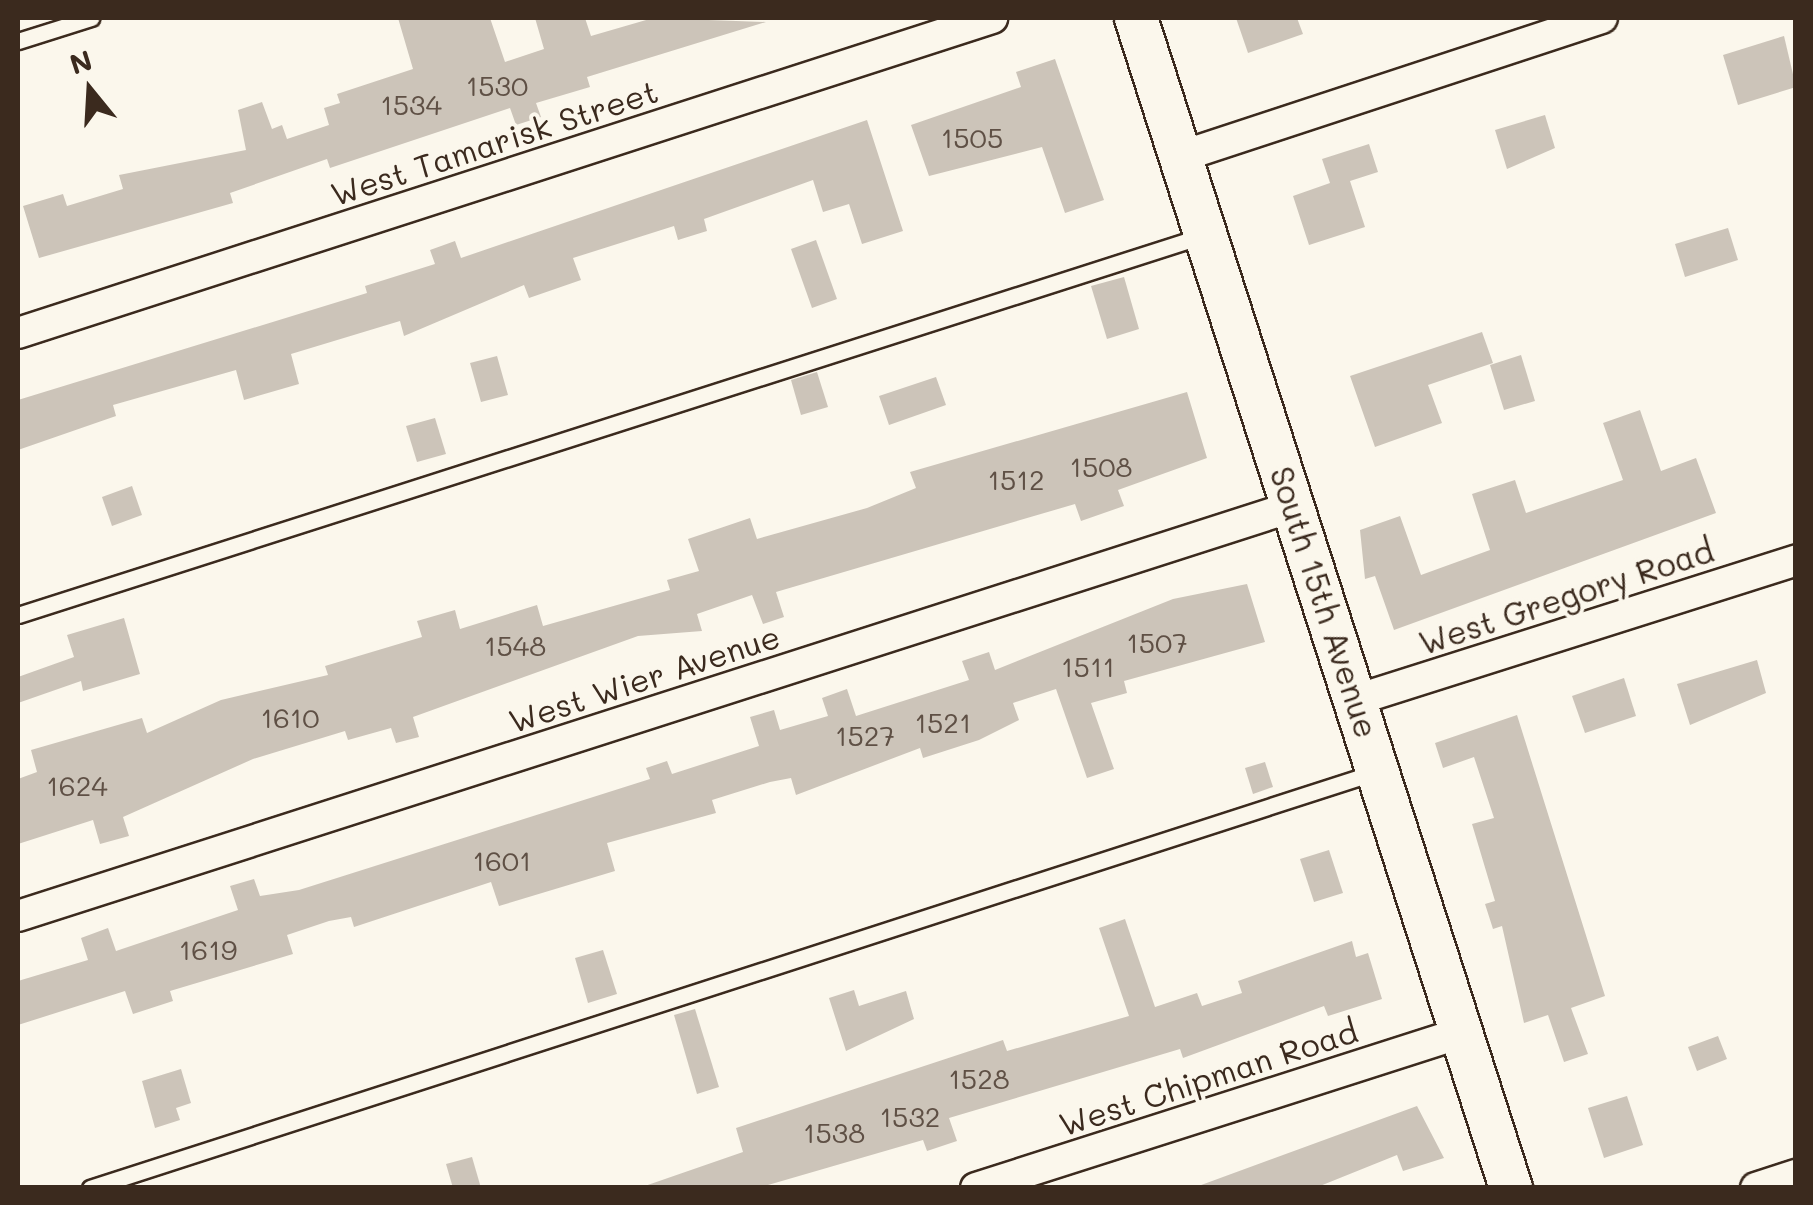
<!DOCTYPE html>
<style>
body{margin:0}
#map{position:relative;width:1813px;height:1205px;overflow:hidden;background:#fbf7ec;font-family:Mali,sans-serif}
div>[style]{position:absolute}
.building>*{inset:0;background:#ccc4b9}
.roads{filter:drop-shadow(2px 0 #3b2a1e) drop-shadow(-2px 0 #3b2a1e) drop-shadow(0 2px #3b2a1e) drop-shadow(0 -2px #3b2a1e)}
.lane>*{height:15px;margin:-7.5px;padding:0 7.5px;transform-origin:7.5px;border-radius:7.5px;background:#fbf7ec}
.street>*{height:30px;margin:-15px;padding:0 15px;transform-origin:15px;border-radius:15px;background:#fbf7ec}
.secondary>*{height:42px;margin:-21px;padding:0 21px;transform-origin:21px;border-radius:21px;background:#fbf7ec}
span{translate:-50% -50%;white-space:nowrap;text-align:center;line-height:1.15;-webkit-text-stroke:8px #fbf7ec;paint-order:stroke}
.number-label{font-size:28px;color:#5f5045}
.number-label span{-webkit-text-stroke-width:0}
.street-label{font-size:32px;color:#3b2a1e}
.frame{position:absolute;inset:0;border:20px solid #3b2a1e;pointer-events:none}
.north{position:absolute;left:40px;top:40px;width:100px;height:100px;-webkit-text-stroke:8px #fbf7ec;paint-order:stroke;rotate:342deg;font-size:28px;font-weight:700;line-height:40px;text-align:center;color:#3b2a1e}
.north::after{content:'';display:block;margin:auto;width:35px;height:45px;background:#3b2a1e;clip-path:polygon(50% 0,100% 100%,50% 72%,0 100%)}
</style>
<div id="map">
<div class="building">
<i style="clip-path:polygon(398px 18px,490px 18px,505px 62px,544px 49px,535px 18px,585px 18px,591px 36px,653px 18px,766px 22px,587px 77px,590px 87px,536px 103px,541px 117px,516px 125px,510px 108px,330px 168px,327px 159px,230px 193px,233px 203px,39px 258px,23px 206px,63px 194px,67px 206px,123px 189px,119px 175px,246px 150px,238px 110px,262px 102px,272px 129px,282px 125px,287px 139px,329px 125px,324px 108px,340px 103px,337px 94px,413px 69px)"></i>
<i style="clip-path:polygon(1236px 18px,1297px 18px,1303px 34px,1248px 53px)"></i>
<i style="clip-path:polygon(1784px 36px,1796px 87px,1738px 105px,1723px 55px)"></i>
<i style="clip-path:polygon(1055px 59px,1104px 200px,1065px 213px,1042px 147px,929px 176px,911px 125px,1021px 87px,1016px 72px)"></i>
<i style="clip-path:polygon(1545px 115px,1555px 148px,1507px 169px,1495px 130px)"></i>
<i style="clip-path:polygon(867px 120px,903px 231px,862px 244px,849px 204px,823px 212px,813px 180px,704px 219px,707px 231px,678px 240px,674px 226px,573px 258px,581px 280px,529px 298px,524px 285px,404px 336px,400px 321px,291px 354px,299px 384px,244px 400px,236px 370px,113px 405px,116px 416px,18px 450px,18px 400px,367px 293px,365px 286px,435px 264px,430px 250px,455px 241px,461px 258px)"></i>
<i style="clip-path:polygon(1369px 144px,1378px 172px,1350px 181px,1365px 227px,1309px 245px,1293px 196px,1330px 183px,1322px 159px)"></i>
<i style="clip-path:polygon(1728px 228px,1738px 260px,1685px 277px,1675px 244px)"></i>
<i style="clip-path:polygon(816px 240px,837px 299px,812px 308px,791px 249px)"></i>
<i style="clip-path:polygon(1124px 277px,1139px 329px,1107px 339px,1091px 286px)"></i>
<i style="clip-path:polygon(1482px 332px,1493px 363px,1428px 385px,1442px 423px,1375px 447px,1350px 376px)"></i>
<i style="clip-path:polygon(1521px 355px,1535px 401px,1504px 410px,1490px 365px)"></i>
<i style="clip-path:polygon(497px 356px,508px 395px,481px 402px,470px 363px)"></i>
<i style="clip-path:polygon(817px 372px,828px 407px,801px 415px,791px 380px)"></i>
<i style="clip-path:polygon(936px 377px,946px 405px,889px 425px,879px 396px)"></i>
<i style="clip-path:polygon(1187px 392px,1207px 458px,1118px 490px,1124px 506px,1081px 521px,1075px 504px,776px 592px,784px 617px,763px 624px,752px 595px,697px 614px,702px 631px,638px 636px,413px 717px,419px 737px,396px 743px,391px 728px,348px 740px,345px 731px,253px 759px,123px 817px,129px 836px,100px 844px,93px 820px,18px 844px,18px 779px,37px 772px,31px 750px,142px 718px,147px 733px,221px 700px,328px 675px,325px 666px,422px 637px,417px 621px,455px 610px,460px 629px,537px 605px,543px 626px,670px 590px,667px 580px,699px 571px,688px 539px,750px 518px,757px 539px,867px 508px,916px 488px,910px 472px)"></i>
<i style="clip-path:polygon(1640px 410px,1661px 471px,1696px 458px,1716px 513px,1394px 630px,1375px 576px,1365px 579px,1360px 530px,1400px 516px,1421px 575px,1490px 550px,1472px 494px,1515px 480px,1526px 513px,1623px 480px,1603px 423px)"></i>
<i style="clip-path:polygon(435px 418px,446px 454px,417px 462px,406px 426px)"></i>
<i style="clip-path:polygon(132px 486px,142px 515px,112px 526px,102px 497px)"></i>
<i style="clip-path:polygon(1247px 584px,1265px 642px,1124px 681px,1127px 693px,1091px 703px,1114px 769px,1087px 778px,1056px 689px,1013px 703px,1019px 720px,979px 740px,923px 758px,920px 748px,796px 795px,791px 778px,770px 782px,712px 800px,716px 813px,607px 843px,615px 871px,499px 906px,491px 882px,354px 927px,351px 917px,329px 921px,287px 935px,293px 954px,170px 991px,173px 1001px,133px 1014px,125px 991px,18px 1025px,18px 981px,88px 960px,81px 938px,108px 928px,116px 951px,238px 910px,230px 886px,254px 879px,260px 896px,299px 890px,650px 779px,646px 768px,667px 761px,672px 774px,759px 746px,750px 717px,774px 710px,780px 730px,828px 716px,822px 698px,847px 689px,856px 716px,969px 680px,962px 661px,989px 652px,995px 670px,1173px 599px)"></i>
<i style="clip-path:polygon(124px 618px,140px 674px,83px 691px,81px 681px,18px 703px,18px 677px,74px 657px,67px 635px)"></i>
<i style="clip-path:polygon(1757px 660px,1766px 693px,1690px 725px,1677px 684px)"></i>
<i style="clip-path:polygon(1624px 678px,1636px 716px,1585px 733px,1572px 696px)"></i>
<i style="clip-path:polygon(1517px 715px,1605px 996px,1571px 1008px,1588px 1054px,1564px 1062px,1548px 1015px,1524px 1023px,1502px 926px,1493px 929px,1485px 904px,1495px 901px,1472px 824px,1494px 818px,1474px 757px,1443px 768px,1435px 743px)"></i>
<i style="clip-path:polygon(1265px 762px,1273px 787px,1253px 794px,1245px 768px)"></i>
<i style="clip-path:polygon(1329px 850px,1343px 893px,1314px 902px,1300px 859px)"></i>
<i style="clip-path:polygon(1125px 919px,1155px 1007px,1197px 993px,1202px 1006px,1242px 993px,1238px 981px,1352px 941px,1356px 957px,1368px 953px,1382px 999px,1328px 1016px,1324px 1006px,1183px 1058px,1180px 1049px,949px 1118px,957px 1141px,927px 1151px,923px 1140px,758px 1188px,639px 1188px,743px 1152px,736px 1128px,1003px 1040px,1007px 1051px,1129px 1016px,1099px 928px)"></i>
<i style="clip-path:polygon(603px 950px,617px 994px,588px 1003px,575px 958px)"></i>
<i style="clip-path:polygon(854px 990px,859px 1006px,906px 991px,914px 1019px,846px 1051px,829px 998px)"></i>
<i style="clip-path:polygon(695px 1009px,719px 1087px,697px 1094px,674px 1015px)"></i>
<i style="clip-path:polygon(1718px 1036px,1727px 1059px,1697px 1071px,1688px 1047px)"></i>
<i style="clip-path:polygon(181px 1069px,191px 1103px,176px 1108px,180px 1120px,155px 1128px,142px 1081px)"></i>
<i style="clip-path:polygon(1627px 1096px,1643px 1145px,1604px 1158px,1588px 1108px)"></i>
<i style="clip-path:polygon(1417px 1106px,1444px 1158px,1403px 1171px,1397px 1155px,1315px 1188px,1193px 1188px)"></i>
<i style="clip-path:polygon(472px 1157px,481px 1188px,453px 1188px,446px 1164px)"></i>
</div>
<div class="roads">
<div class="lane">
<i style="left:18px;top:41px;width:77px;rotate:-17.5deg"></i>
<i style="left:18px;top:615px;width:1246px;rotate:-17.75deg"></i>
<i style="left:90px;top:1188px;width:1352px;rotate:-17.93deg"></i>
</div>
<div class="street">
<i style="left:1182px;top:156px;width:442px;rotate:-18.2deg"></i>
<i style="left:18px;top:333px;width:1024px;rotate:-17.92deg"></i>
<i style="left:1359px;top:699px;width:459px;rotate:-17.6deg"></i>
<i style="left:18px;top:916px;width:1338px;rotate:-17.8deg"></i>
<i style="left:976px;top:1188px;width:509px;rotate:-17.72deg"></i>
<i style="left:1756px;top:1188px;width:42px;rotate:-18deg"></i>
</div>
<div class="secondary">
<i style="left:1136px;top:18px;width:1229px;rotate:72.23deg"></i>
</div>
</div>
<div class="number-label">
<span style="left:497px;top:85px">1530</span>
<span style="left:411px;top:104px">1534</span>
<span style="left:972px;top:137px">1505</span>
<span style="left:1101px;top:466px">1508</span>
<span style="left:1016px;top:479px">1512</span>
<span style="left:1157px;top:642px">1507</span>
<span style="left:515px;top:645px">1548</span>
<span style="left:1088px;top:666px">1511</span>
<span style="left:290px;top:717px">1610</span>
<span style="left:943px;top:722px">1521</span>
<span style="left:865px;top:735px">1527</span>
<span style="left:77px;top:785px">1624</span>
<span style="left:502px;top:860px">1601</span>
<span style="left:208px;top:949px">1619</span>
<span style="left:979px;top:1078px">1528</span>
<span style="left:910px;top:1116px">1532</span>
<span style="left:834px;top:1132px">1538</span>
</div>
<div class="street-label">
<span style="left:494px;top:142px;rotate:-18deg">West Tamarisk Street</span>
<span style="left:1566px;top:596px;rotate:-18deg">West Gregory Road</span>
<span style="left:1325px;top:602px;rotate:72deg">South 15th Avenue</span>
<span style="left:644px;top:678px;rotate:-18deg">West Wier Avenue</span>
<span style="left:1208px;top:1077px;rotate:-18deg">West Chipman Road</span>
</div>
<div class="frame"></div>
<div class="north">N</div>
</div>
